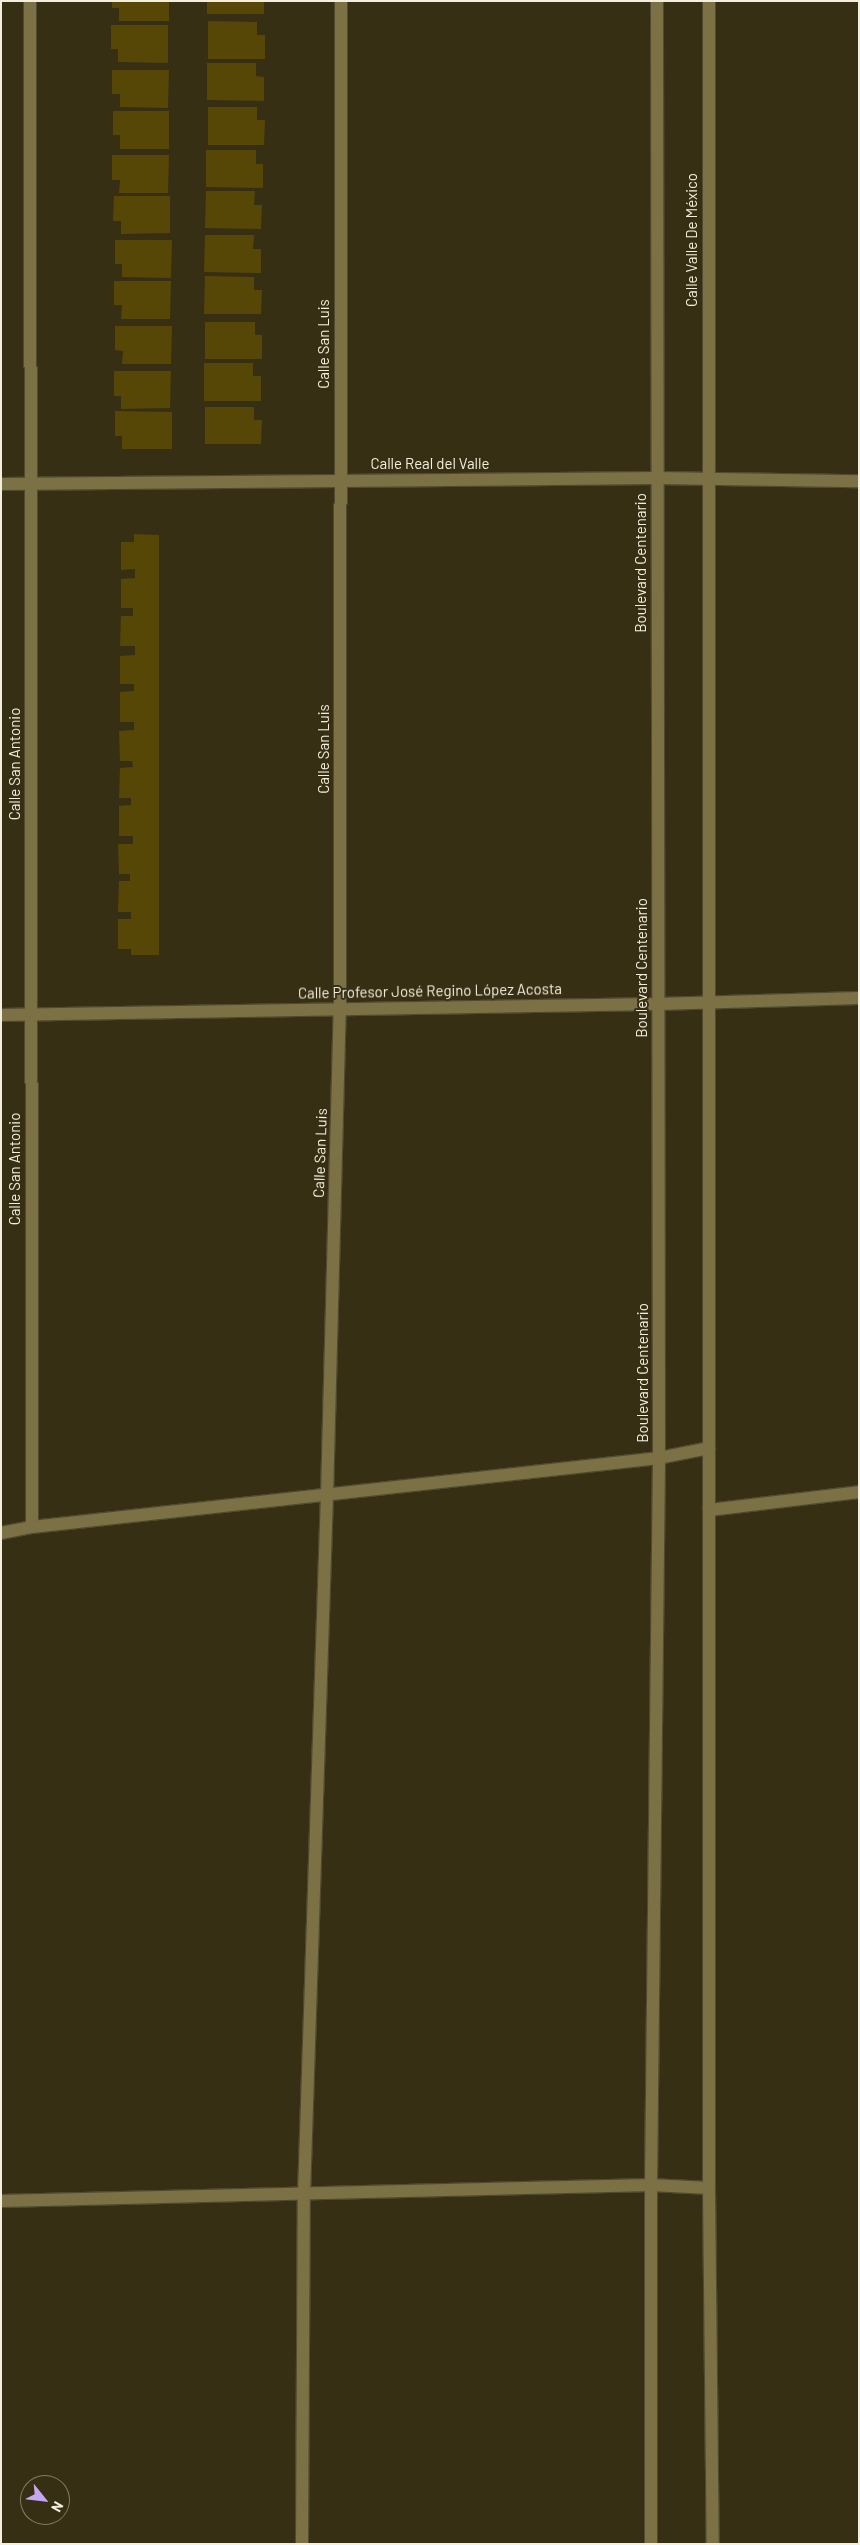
<!DOCTYPE html>
<meta charset="utf-8">
<style>
body{margin:0}
#map{position:relative;width:860px;height:2545px;overflow:hidden;background:#372f14;font-family:Barlow,sans-serif}
div>[style]{position:absolute}
.building>*{inset:0;background:#564707}
.roads{filter:drop-shadow(1px 0 #514a30) drop-shadow(-1px 0 #514a30) drop-shadow(0 1px #514a30) drop-shadow(0 -1px #514a30)}
.minor>*{height:12px;margin:-6px;padding:0 6px;transform-origin:6px;border-radius:6px;background:#7c7045}
span{translate:-50% -50%;white-space:nowrap;text-align:center;line-height:1.15;-webkit-text-stroke:4px #372f14;paint-order:stroke}
.street-label{font-size:15px;color:#f3eede}
.frame{position:absolute;inset:0;border:2px solid #f3eede;pointer-events:none}
.north{position:absolute;left:20px;top:2475px;width:50px;height:50px;box-sizing:border-box;background:#372f14;border:1px solid #827b65;border-radius:50%;rotate:119deg;font-size:14px;font-weight:700;line-height:20px;text-align:center;color:#f3eede}
.north::after{content:'';display:block;margin:auto;width:18px;height:22px;background:#c6a6f0;clip-path:polygon(50% 0,100% 100%,50% 72%,0 100%)}
</style>
<div id="map">
<div class="building">
<i style="clip-path:polygon(112px 1px,169px 1px,169px 21px,119px 21px,119px 8px,112px 8px)"></i>
<i style="clip-path:polygon(207px 1px,264px 1px,264px 14px,207px 14px)"></i>
<i style="clip-path:polygon(208px 21px,257px 22px,257px 35px,265px 35px,265px 59px,208px 59px)"></i>
<i style="clip-path:polygon(111px 25px,168px 25px,168px 63px,118px 62px,118px 49px,111px 49px)"></i>
<i style="clip-path:polygon(207px 63px,256px 63px,256px 76px,264px 77px,264px 101px,207px 100px)"></i>
<i style="clip-path:polygon(112px 70px,169px 70px,168px 108px,120px 107px,120px 94px,112px 94px)"></i>
<i style="clip-path:polygon(208px 107px,257px 107px,257px 120px,265px 120px,264px 145px,208px 145px)"></i>
<i style="clip-path:polygon(113px 111px,169px 111px,169px 149px,120px 149px,120px 135px,113px 135px)"></i>
<i style="clip-path:polygon(206px 150px,256px 150px,256px 164px,263px 164px,263px 188px,206px 187px)"></i>
<i style="clip-path:polygon(112px 155px,169px 155px,168px 193px,119px 193px,120px 180px,112px 180px)"></i>
<i style="clip-path:polygon(206px 191px,255px 191px,254px 205px,262px 205px,261px 229px,205px 228px)"></i>
<i style="clip-path:polygon(114px 196px,170px 196px,170px 233px,121px 234px,121px 221px,113px 221px)"></i>
<i style="clip-path:polygon(205px 235px,254px 235px,253px 249px,261px 249px,261px 273px,204px 272px)"></i>
<i style="clip-path:polygon(115px 240px,172px 240px,171px 278px,122px 277px,122px 264px,115px 264px)"></i>
<i style="clip-path:polygon(205px 276px,254px 277px,254px 290px,262px 290px,261px 314px,204px 314px)"></i>
<i style="clip-path:polygon(114px 281px,171px 281px,170px 319px,121px 319px,122px 305px,114px 305px)"></i>
<i style="clip-path:polygon(205px 322px,255px 322px,255px 335px,262px 335px,262px 359px,205px 359px)"></i>
<i style="clip-path:polygon(115px 326px,172px 326px,171px 364px,122px 364px,123px 351px,115px 350px)"></i>
<i style="clip-path:polygon(204px 363px,253px 363px,253px 376px,261px 376px,261px 401px,204px 401px)"></i>
<i style="clip-path:polygon(114px 371px,171px 371px,170px 408px,121px 409px,121px 396px,114px 396px)"></i>
<i style="clip-path:polygon(205px 407px,254px 407px,254px 420px,262px 420px,261px 444px,205px 444px)"></i>
<i style="clip-path:polygon(115px 411px,172px 412px,172px 449px,122px 449px,122px 436px,115px 436px)"></i>
<i style="clip-path:polygon(134px 534px,159px 535px,159px 955px,131px 955px,131px 949px,118px 949px,118px 919px,131px 919px,131px 912px,118px 912px,119px 881px,130px 881px,130px 874px,119px 874px,118px 844px,133px 844px,133px 836px,119px 836px,119px 806px,131px 805px,131px 798px,119px 798px,120px 768px,133px 767px,132px 761px,120px 761px,119px 731px,134px 730px,134px 722px,120px 722px,120px 692px,134px 691px,134px 684px,120px 684px,120px 656px,135px 655px,135px 646px,120px 646px,121px 616px,133px 616px,133px 608px,121px 608px,121px 579px,135px 578px,135px 569px,121px 570px,121px 542px,134px 542px)"></i>
</div>
<div class="roads">
<div class="minor">
<i style="left:30px;top:1px;width:1526px;rotate:89.92deg"></i>
<i style="left:709px;top:1px;width:2187px;rotate:90deg"></i>
<i style="left:709px;top:2188px;width:356px;rotate:89.4deg"></i>
<i style="left:1px;top:484px;width:656px;rotate:-0.52deg"></i>
<i style="left:657px;top:478px;width:202px;rotate:0.9deg"></i>
<i style="left:1px;top:1015px;width:657px;rotate:-0.96deg"></i>
<i style="left:658px;top:1004px;width:201px;rotate:-1.7deg"></i>
<i style="left:709px;top:1510px;width:151px;rotate:-6.8deg"></i>
<i style="left:1px;top:1533px;width:32px;rotate:-11deg"></i>
<i style="left:32px;top:1527px;width:631px;rotate:-6.28deg"></i>
<i style="left:659px;top:1458px;width:51px;rotate:-11.3deg"></i>
<i style="left:1px;top:2201px;width:650px;rotate:-1.41deg"></i>
<i style="left:651px;top:2185px;width:58px;rotate:3deg"></i>
<i style="left:302px;top:2544px;width:349px;rotate:-89.7deg"></i>
<i style="left:304px;top:2195px;width:699px;rotate:-88.12deg"></i>
<i style="left:327px;top:1496px;width:488px;rotate:-88.5deg"></i>
<i style="left:340px;top:1008px;width:1007px;rotate:-89.94deg"></i>
<i style="left:651px;top:2544px;width:359px;rotate:-90deg"></i>
<i style="left:651px;top:2185px;width:727px;rotate:-89.37deg"></i>
<i style="left:659px;top:1458px;width:1457px;rotate:-90.08deg"></i>
</div>
</div>
<div class="street-label">
<span style="left:692px;top:240px;rotate:-90deg">Calle Valle De México</span>
<span style="left:324px;top:344px;rotate:-90deg">Calle San Luis</span>
<span style="left:430px;top:464px">Calle Real del Valle</span>
<span style="left:641px;top:563px;rotate:-90deg">Boulevard Centenario</span>
<span style="left:324px;top:749px;rotate:-90deg">Calle San Luis</span>
<span style="left:15px;top:764px;rotate:-90deg">Calle San Antonio</span>
<span style="left:642px;top:968px;rotate:-90deg">Boulevard Centenario</span>
<span style="left:430px;top:991px;rotate:-1deg">Calle Profesor José Regino López Acosta</span>
<span style="left:320px;top:1153px;rotate:-88deg">Calle San Luis</span>
<span style="left:15px;top:1169px;rotate:-90deg">Calle San Antonio</span>
<span style="left:643px;top:1373px;rotate:-90deg">Boulevard Centenario</span>
</div>
<div class="frame"></div>
<div class="north">N</div>
</div>
